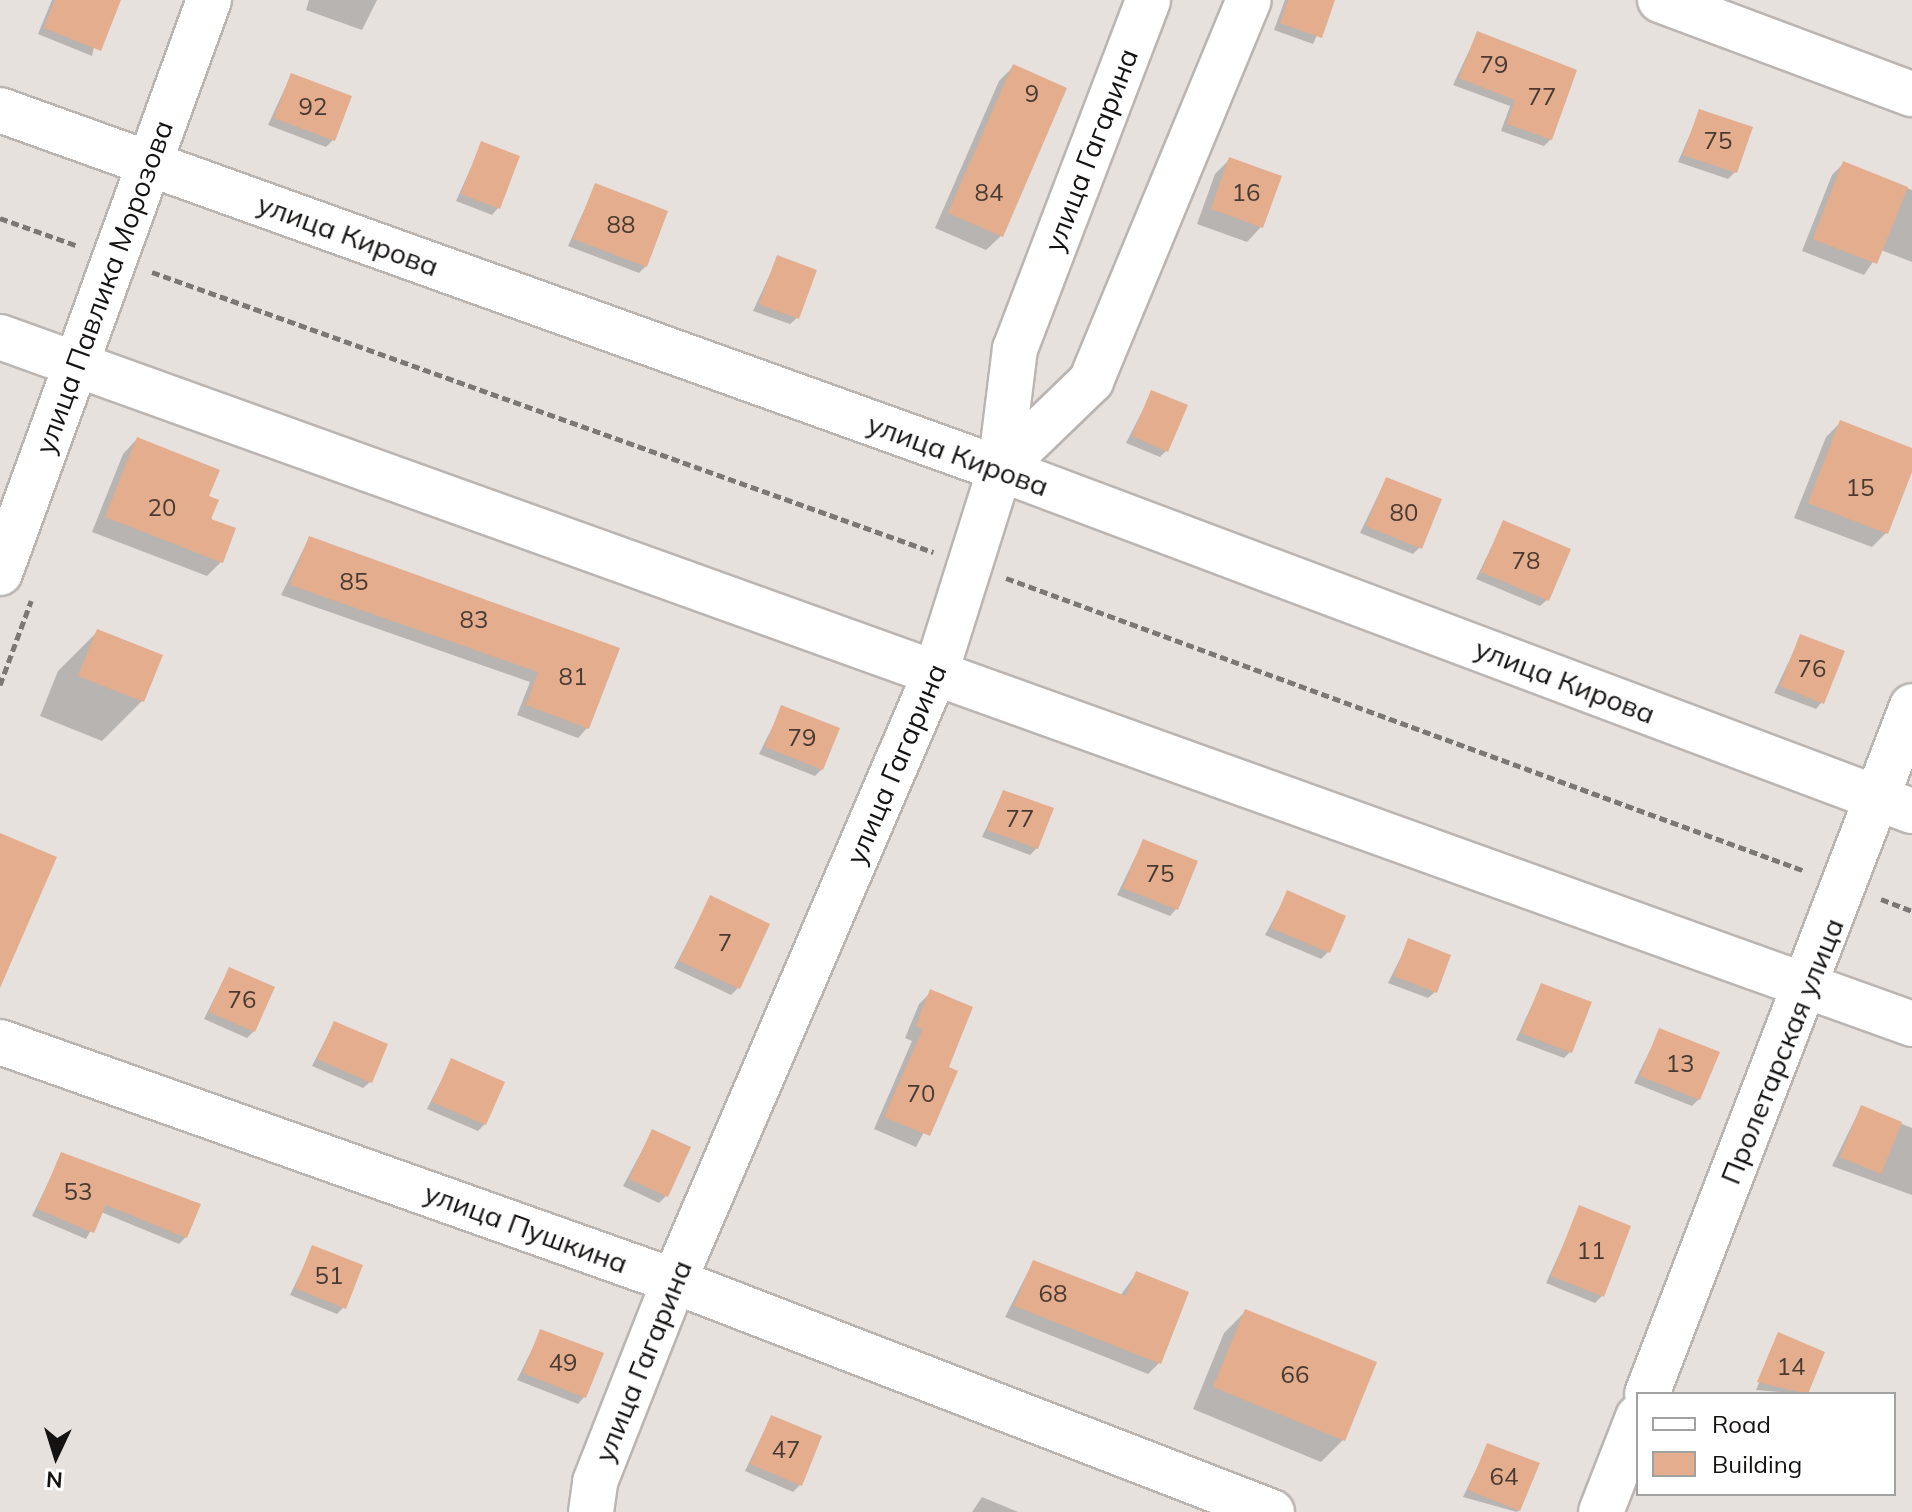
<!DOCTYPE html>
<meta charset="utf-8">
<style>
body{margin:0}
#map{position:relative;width:1912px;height:1512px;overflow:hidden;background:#e7e1de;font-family:Mulish,sans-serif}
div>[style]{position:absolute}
.shadow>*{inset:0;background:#0003}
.building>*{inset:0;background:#e4ad8e}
.path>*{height:5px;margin-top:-2.5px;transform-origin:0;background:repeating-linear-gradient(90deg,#7b7775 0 8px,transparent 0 12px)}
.roads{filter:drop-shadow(2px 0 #bbb5b2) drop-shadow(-2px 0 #bbb5b2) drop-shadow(0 2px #bbb5b2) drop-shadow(0 -2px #bbb5b2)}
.minor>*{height:44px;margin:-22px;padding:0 22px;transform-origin:22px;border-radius:22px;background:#fff}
.major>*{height:44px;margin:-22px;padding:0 22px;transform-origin:22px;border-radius:22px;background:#fff}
span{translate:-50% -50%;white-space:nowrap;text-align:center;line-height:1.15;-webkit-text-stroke:6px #fff;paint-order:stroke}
.number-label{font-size:24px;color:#493a31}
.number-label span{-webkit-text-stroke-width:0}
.street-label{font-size:28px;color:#151312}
.legend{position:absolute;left:1636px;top:1392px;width:260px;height:104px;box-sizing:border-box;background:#fff;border:2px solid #a1a1a0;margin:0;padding:10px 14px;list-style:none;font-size:24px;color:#151312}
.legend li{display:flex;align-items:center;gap:16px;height:40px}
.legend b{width:40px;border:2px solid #a1a1a0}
.north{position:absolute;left:16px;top:1416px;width:80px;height:80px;-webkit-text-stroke:6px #fff;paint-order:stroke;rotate:184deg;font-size:22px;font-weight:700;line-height:32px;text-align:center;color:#151312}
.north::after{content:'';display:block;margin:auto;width:28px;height:36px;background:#151312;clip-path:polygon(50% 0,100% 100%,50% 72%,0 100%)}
</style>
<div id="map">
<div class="shadow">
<i style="clip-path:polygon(52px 0,105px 0,92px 56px,38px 34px)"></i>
<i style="clip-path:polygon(309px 0,377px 0,362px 30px,306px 10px)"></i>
<i style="clip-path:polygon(1285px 0,1333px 0,1313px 44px,1274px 30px)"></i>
<i style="clip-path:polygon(1477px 34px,1551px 139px,1544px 146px,1501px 131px,1510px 106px,1453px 85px)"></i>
<i style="clip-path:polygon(1014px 66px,1001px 236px,986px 250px,935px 228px,999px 81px)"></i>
<i style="clip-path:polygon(291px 75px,333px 140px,326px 147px,268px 125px)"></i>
<i style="clip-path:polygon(1700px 111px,1735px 172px,1728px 179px,1678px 162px)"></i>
<i style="clip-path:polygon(482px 143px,498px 208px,492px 215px,456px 201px)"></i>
<i style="clip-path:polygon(1230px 159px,1261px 227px,1247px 242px,1197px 224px,1215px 174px)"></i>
<i style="clip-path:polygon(1844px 163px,1912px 190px,1912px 262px,1881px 250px,1864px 275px,1802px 251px,1832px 175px)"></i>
<i style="clip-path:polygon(595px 186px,646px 266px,639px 273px,568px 246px)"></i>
<i style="clip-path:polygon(778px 257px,797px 318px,790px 324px,753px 311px)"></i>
<i style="clip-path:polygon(1152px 392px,1166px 451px,1160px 457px,1126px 443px)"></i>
<i style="clip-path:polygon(1840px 423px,1912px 450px,1886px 533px,1872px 547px,1794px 518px,1826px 437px)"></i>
<i style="clip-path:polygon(137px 439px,207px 497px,221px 562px,207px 576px,92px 532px,123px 454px)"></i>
<i style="clip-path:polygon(1386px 479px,1420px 547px,1413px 554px,1360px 533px)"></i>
<i style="clip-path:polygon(1503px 523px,1547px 600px,1540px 606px,1476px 579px)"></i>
<i style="clip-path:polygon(309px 538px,618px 649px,587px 728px,578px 738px,517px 715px,530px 682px,281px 595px)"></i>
<i style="clip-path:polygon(98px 631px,142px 701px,102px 741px,40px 716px,58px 671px)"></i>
<i style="clip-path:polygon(1801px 636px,1822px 702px,1816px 709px,1774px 693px)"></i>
<i style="clip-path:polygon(782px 708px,822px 769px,815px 776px,759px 754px)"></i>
<i style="clip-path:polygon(1003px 792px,1037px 848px,1030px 855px,982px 837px)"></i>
<i style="clip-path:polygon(1143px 841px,1176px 909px,1170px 916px,1117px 895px)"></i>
<i style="clip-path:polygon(1288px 892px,1328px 952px,1321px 959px,1265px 935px)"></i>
<i style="clip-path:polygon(710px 898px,738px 988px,731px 995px,674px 968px)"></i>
<i style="clip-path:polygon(1409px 941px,1435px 992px,1428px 998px,1388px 983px)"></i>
<i style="clip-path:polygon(229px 969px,254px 1031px,247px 1038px,204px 1019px)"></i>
<i style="clip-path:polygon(1541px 985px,1571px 1051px,1564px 1058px,1516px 1040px)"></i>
<i style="clip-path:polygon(931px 992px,946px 1068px,956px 1072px,916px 1147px,874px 1129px,912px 1041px,905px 1038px,919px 1004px)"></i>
<i style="clip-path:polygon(334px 1023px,370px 1082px,363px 1088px,312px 1066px)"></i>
<i style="clip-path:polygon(1660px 1030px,1699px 1099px,1692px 1106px,1634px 1083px)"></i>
<i style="clip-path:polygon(451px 1061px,485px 1124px,478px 1131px,427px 1109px)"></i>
<i style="clip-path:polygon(1861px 1107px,1912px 1128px,1912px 1195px,1832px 1166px)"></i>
<i style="clip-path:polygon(652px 1132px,666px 1196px,659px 1203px,623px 1186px)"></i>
<i style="clip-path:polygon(62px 1154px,186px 1237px,179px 1244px,101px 1212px,86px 1239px,32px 1216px)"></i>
<i style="clip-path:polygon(1580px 1208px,1602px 1296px,1595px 1303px,1546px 1283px)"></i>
<i style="clip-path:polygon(313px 1247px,344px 1307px,337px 1314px,290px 1295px)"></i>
<i style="clip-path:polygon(1033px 1262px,1120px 1296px,1136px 1274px,1159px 1363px,1148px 1374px,1005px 1317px)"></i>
<i style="clip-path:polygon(1246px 1311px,1343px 1440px,1321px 1462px,1193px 1409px,1224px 1333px)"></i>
<i style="clip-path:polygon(541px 1331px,584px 1397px,578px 1404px,517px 1380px)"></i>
<i style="clip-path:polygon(1779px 1335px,1823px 1353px,1805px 1394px,1756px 1390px)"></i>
<i style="clip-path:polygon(771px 1417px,800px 1485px,793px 1492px,745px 1471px)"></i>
<i style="clip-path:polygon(1488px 1445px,1519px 1510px,1517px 1512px,1463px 1497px)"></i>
<i style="clip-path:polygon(982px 1497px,1018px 1512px,972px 1512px)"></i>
</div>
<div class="building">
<i style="clip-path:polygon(55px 0,121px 0,101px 51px,44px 28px)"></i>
<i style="clip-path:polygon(1288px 0,1335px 0,1322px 38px,1280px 23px)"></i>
<i style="clip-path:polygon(1477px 31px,1577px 70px,1552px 140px,1507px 124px,1515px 100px,1459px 78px)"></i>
<i style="clip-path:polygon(1013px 64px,1067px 88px,1003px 237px,948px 213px)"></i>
<i style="clip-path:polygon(291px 73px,352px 96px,335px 141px,274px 118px)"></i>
<i style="clip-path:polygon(1699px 109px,1753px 127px,1737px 173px,1683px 155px)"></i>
<i style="clip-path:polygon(481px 141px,520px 156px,500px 209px,461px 194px)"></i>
<i style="clip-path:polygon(1229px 157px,1282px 176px,1263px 228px,1211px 209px)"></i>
<i style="clip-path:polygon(1843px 161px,1908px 187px,1877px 264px,1813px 239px)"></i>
<i style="clip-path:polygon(595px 183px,668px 211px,647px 267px,573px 239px)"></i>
<i style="clip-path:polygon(777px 255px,817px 270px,799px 319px,759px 304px)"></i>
<i style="clip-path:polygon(1151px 390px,1188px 405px,1168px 452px,1132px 436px)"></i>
<i style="clip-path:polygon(1840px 420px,1912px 448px,1912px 472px,1888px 534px,1808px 503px)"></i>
<i style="clip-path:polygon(137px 437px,220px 470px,209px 496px,219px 500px,211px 519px,236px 528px,223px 563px,105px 517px)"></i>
<i style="clip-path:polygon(1386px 477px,1442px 499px,1422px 549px,1366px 526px)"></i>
<i style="clip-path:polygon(1503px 520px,1571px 549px,1549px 601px,1481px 572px)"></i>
<i style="clip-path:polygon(309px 536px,620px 648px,589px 729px,526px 705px,538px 672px,290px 585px)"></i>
<i style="clip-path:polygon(97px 629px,163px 655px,144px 702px,78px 676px)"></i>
<i style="clip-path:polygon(1800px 634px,1845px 651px,1824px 704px,1780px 686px)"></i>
<i style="clip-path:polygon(781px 705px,840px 728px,823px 770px,765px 747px)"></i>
<i style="clip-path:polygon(1003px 790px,1054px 808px,1038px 849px,987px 830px)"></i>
<i style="clip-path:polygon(0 833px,57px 857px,0 988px)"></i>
<i style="clip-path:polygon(1143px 839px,1198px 861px,1178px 910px,1123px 888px)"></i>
<i style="clip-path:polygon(1287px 890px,1346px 916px,1330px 953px,1271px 928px)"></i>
<i style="clip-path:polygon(710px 895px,770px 924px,740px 989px,679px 961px)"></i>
<i style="clip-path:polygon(1408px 938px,1451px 955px,1437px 993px,1394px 976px)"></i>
<i style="clip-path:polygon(229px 967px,275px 987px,255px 1032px,209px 1012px)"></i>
<i style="clip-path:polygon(1541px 983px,1592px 1002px,1572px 1053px,1521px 1033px)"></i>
<i style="clip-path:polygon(930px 989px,973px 1007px,949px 1067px,958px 1071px,930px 1136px,884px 1117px,923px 1029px,916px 1026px)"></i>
<i style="clip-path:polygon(334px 1021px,388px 1044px,372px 1083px,317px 1059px)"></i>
<i style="clip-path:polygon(1659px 1028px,1720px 1052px,1700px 1100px,1640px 1076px)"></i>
<i style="clip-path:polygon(451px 1058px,505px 1082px,486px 1125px,432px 1102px)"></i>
<i style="clip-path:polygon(1861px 1105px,1902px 1122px,1881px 1174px,1840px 1157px)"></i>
<i style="clip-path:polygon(652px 1129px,691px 1147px,668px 1197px,629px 1179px)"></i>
<i style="clip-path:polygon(61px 1152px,201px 1204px,187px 1238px,106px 1205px,94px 1233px,37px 1209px)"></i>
<i style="clip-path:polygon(1579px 1205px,1631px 1226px,1604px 1297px,1551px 1276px)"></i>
<i style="clip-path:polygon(312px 1245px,363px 1265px,346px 1309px,295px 1288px)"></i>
<i style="clip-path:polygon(1033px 1260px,1126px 1296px,1136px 1271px,1189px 1292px,1161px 1364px,1014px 1306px)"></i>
<i style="clip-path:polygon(1245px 1309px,1377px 1362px,1345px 1441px,1213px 1387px)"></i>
<i style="clip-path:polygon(540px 1329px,604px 1353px,586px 1398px,523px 1373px)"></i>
<i style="clip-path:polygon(1778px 1332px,1825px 1352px,1808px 1394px,1757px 1382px)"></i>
<i style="clip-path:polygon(771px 1415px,822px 1436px,802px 1486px,750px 1464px)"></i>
<i style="clip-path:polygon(1487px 1443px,1540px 1463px,1520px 1511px,1468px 1490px)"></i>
</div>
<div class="path">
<i style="left:0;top:218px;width:83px;rotate:19.7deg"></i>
<i style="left:152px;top:272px;width:830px;rotate:19.72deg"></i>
<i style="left:1006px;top:578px;width:851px;rotate:20.14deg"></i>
<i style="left:0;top:685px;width:90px;rotate:-69.7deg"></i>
<i style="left:1881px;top:899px;width:33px;rotate:21deg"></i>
</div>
<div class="roads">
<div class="minor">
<i style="left:1660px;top:0;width:269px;rotate:20.5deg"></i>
<i style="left:1000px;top:469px;width:127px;rotate:-44deg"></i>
<i style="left:1091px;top:381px;width:412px;rotate:-67.5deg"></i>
<i style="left:0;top:573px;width:610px;rotate:-69.96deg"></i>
<i style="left:0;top:1042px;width:715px;rotate:19.52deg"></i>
<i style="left:674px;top:1281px;width:641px;rotate:21.12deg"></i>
<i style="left:1647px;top:1394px;width:737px;rotate:-68.93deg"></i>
<i style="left:591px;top:1512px;width:30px;rotate:-82deg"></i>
<i style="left:595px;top:1482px;width:216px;rotate:-68.5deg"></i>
<i style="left:674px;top:1281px;width:666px;rotate:-66.74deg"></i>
<i style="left:937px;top:669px;width:210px;rotate:-72.5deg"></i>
<i style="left:1000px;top:469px;width:121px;rotate:-82.9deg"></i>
<i style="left:1015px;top:349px;width:373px;rotate:-69.1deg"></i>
<i style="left:1601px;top:1512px;width:102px;rotate:-68.7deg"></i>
</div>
<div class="major">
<i style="left:0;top:110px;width:1062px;rotate:19.75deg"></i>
<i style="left:1000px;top:469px;width:974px;rotate:20.56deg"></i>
<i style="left:0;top:337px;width:2032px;rotate:19.76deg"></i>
</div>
</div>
<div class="number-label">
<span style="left:1494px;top:65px">79</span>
<span style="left:1032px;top:94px">9</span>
<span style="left:1542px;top:97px">77</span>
<span style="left:313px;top:107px">92</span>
<span style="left:1718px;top:141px">75</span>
<span style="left:989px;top:193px">84</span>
<span style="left:1246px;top:193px">16</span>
<span style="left:621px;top:225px">88</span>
<span style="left:1860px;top:488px">15</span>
<span style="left:162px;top:508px">20</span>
<span style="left:1404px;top:513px">80</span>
<span style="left:1526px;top:561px">78</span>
<span style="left:354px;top:582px">85</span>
<span style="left:474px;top:620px">83</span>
<span style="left:1812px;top:669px">76</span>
<span style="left:573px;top:677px">81</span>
<span style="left:802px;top:738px">79</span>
<span style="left:1020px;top:819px">77</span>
<span style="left:1160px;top:874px">75</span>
<span style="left:725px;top:943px">7</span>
<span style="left:242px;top:1000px">76</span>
<span style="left:1680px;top:1064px">13</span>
<span style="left:921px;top:1094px">70</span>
<span style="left:78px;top:1192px">53</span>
<span style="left:1591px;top:1251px">11</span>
<span style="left:329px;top:1276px">51</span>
<span style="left:1053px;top:1294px">68</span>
<span style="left:563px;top:1363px">49</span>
<span style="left:1791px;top:1367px">14</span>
<span style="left:1295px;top:1375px">66</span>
<span style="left:786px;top:1450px">47</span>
<span style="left:1504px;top:1477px">64</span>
</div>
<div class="street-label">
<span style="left:1091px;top:150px;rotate:-69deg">улица Гагарина</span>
<span style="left:348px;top:235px;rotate:20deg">улица Кирова</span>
<span style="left:104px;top:287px;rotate:-70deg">улица Павлика Морозова</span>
<span style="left:958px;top:455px;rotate:20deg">улица Кирова</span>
<span style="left:1565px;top:681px;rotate:21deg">улица Кирова</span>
<span style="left:896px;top:764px;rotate:-67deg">улица Гагарина</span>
<span style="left:1782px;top:1051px;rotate:-68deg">Пролетарская улица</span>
<span style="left:526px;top:1228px;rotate:20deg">улица Пушкина</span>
<span style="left:643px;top:1361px;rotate:-68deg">улица Гагарина</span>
</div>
<ul class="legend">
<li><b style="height:10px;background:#fff"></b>Road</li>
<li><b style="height:22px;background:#e4ad8e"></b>Building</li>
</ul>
<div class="north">N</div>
</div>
